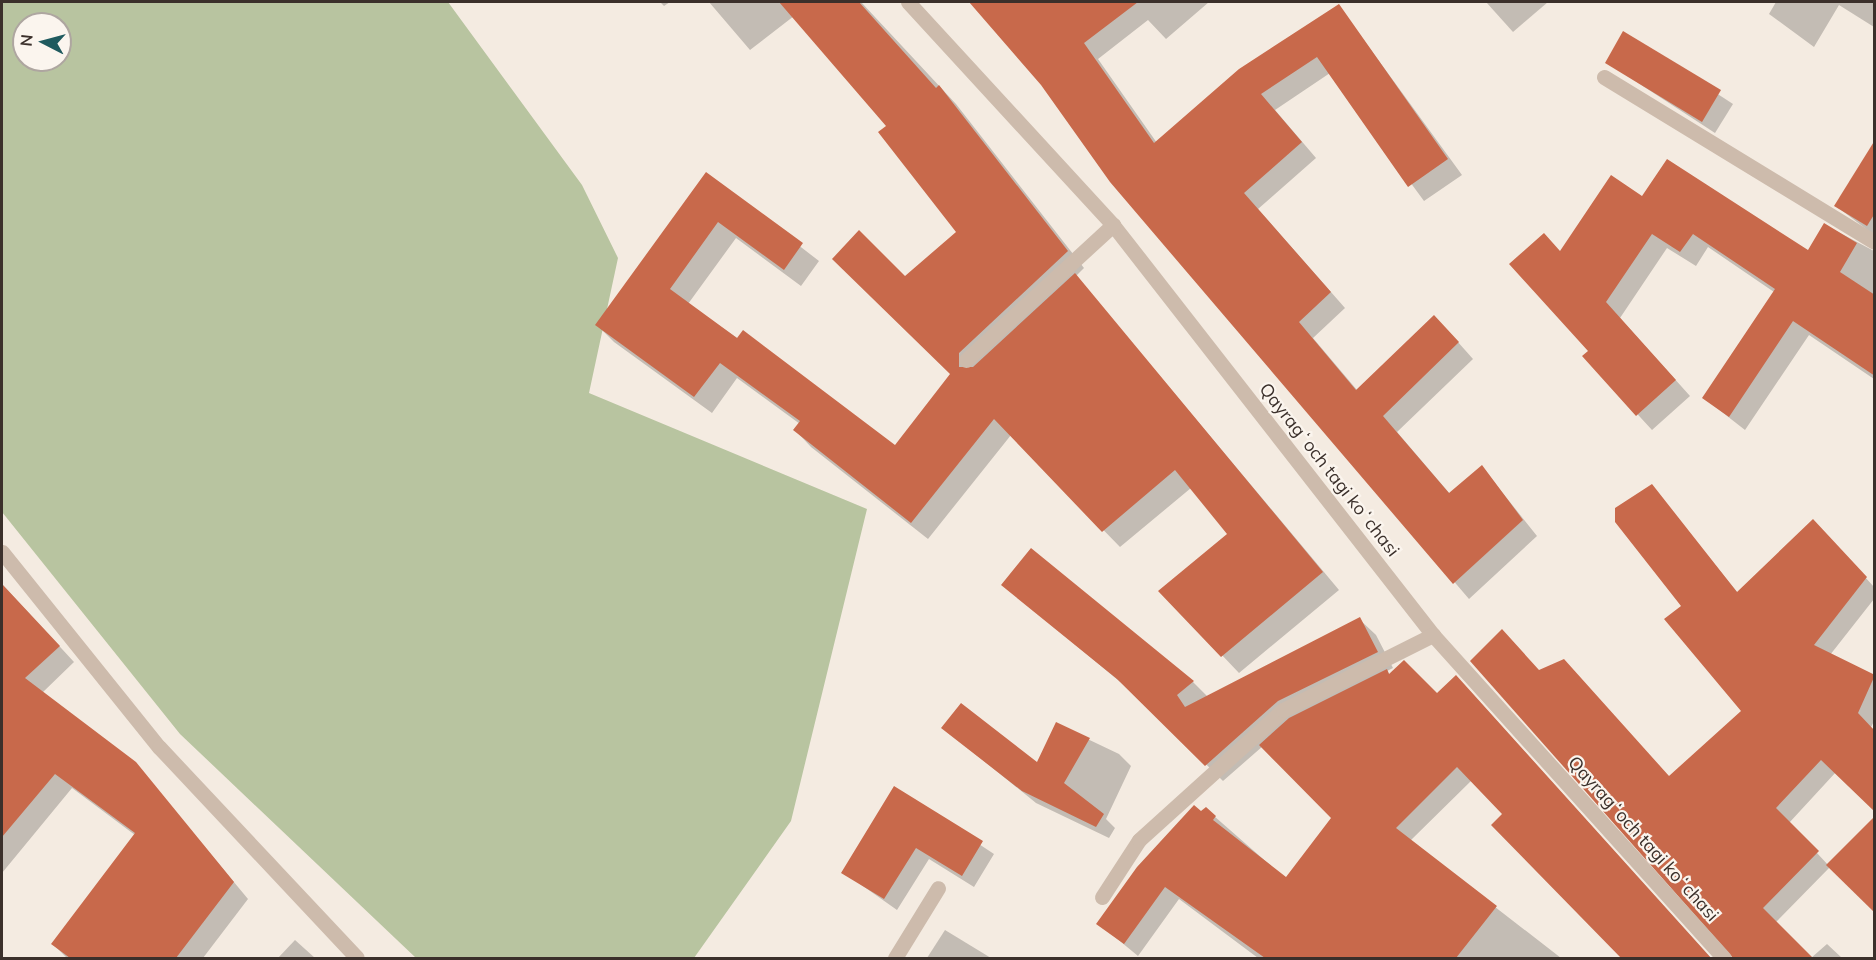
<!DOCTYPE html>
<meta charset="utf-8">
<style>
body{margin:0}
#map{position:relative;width:1876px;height:960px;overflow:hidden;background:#f4ebe1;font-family:Mulish,sans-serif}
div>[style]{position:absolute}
.green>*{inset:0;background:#b8c4a0}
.shadow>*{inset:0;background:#0003}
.building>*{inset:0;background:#c8694b}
.minor>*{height:15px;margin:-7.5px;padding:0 7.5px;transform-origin:7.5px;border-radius:7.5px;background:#cdbbac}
span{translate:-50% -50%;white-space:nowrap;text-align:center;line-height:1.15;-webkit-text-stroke:4.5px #fbf5ee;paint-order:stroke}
.street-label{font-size:18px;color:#3b302b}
.frame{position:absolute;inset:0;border:3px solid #3b302b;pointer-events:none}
.north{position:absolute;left:12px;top:12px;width:60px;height:60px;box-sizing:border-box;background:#fbf5ee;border:2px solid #aea6a0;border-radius:50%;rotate:276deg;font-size:16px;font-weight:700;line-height:24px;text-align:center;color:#3b302b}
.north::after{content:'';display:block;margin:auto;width:21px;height:27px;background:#1f5a5e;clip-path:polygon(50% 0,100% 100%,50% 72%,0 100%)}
</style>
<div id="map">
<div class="green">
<i style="clip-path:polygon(evenodd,2px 2px,448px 2px,582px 185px,618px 258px,589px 393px,867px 509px,791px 821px,694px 958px,416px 958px,180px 734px,2px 512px,2px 2px,24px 24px,60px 24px,60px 60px,24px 60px,24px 24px)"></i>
</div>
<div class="shadow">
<i style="clip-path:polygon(660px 2px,670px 2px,664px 6px)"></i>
<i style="clip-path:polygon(709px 2px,861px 2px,956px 104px,1084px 268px,1076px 276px,1339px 590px,1239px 673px,1161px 591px,1229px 534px,1191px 488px,1120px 547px,1011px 435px,928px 539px,811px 447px,795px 430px,800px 424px,737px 378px,712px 413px,614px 342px,597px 325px,706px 174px,819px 261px,801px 286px,736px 238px,688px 304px,895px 447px,952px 375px,905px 278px,958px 232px,888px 127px,794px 16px,750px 50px)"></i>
<i style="clip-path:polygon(972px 2px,1209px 2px,1166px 39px,1148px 20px,1098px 59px,1157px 143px,1339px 6px,1462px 175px,1424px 201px,1330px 73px,1275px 110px,1316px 158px,1258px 209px,1345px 308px,1313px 338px,1357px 390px,1449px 332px,1473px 359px,1397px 432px,1450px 494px,1482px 467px,1537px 536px,1469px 599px,1111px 181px,1042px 84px)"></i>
<i style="clip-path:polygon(1486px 2px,1548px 2px,1513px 32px)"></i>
<i style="clip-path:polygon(1776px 2px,1874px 2px,1874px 27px,1839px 5px,1814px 47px,1769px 14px)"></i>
<i style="clip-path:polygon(1624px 33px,1733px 104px,1715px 133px,1606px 62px)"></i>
<i style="clip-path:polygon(1874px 143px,1874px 235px,1836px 206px)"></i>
<i style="clip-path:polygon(1643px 198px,1808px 252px,1825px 225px,1874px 251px,1874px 379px,1809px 335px,1745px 430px,1704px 398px,1774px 292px,1708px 247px,1696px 266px,1667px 248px,1620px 318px,1690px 396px,1652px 430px,1584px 356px,1590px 351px,1561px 253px)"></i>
<i style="clip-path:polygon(1651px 486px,1738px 593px,1827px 535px,1874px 587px,1874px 599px,1830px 655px,1874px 677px,1874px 721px,1855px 761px,1836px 772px,1789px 823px,1830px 867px,1775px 923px,1811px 958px,1827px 944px,1842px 958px,1733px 958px,1733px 951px,1539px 671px,1670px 777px,1743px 711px,1683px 606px)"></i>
<i style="clip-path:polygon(2px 584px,74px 662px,42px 693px,135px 763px,248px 899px,203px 958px,67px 958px,53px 944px,135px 835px,72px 788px,2px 873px)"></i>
<i style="clip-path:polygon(1003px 585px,1193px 682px,1208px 697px,1359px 619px,1376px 635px,1393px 668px,1387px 671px,1390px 675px,1437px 695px,1470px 691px,1711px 958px,1623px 958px,1493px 825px,1504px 814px,1472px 780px,1410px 841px,1561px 958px,1258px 958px,1179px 899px,1138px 956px,1098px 923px,1206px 809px,1286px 879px,1332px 818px,1263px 746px,1223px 781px,1136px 695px)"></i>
<i style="clip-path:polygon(1056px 724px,1119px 754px,1131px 766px,1106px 819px,1115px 828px,1109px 838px,1036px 803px,943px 728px,1037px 764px)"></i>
<i style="clip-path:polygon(894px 788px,994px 854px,974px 887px,929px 859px,897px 910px,843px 872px)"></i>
<i style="clip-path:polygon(945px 930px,991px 958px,927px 958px)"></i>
<i style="clip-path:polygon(295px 940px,315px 958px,278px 958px)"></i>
</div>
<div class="building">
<i style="clip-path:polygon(779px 2px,859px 2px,936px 88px,939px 85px,1068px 251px,959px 353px,959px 367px,973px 367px,1075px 273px,1323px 572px,1221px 657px,1158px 591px,1227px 534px,1175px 470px,1102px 532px,994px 419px,911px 523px,793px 430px,800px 421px,720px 363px,694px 397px,595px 325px,706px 172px,803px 243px,784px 270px,718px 222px,670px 289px,737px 338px,743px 330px,895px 445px,950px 374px,832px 259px,859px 230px,905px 276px,956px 232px,878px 132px,886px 126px)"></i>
<i style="clip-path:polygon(969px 2px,1138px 2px,1084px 43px,1154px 143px,1239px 69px,1339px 4px,1448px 159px,1408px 187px,1317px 57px,1261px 94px,1302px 142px,1244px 193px,1331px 292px,1299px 322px,1356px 390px,1434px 315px,1459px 342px,1383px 416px,1449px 493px,1482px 465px,1523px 520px,1453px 584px,1110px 182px,1041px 85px)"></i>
<i style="clip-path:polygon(1623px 31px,1721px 90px,1702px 122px,1605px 63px)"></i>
<i style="clip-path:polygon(1875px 140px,1875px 213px,1867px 226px,1834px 206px)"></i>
<i style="clip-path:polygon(1667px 159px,1808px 250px,1824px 223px,1857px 243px,1840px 272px,1875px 295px,1875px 376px,1793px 321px,1729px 417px,1702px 398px,1775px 289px,1693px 234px,1680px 252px,1652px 234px,1606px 302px,1676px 380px,1636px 416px,1582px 356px,1588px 351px,1509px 264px,1544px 233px,1560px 251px,1611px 175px,1642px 196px)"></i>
<i style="clip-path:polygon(1652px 484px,1737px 592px,1813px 519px,1867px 577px,1814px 645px,1875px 675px,1858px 713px,1875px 731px,1875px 812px,1821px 760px,1776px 808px,1819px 851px,1763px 908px,1813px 958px,1733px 958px,1470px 661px,1502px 629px,1539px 670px,1564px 659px,1669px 776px,1741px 711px,1664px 619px,1681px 606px,1615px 522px,1615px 508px)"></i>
<i style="clip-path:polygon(1031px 548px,1194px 681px,1177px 695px,1185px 707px,1360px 617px,1378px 652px,1278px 701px,1205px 766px,1117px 679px,1001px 585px)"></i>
<i style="clip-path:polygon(2px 584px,60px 646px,25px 678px,136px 762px,234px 882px,176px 958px,70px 958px,51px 944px,135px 833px,55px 774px,2px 837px)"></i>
<i style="clip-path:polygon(1404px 660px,1437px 693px,1456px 675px,1711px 958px,1621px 958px,1491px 825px,1502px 814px,1457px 767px,1396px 828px,1497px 906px,1456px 958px,1265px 958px,1165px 887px,1124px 944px,1096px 924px,1137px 867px,1194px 805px,1201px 811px,1206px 807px,1216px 816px,1213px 820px,1286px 877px,1331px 818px,1259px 745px,1289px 718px,1387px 669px,1389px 674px)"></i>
<i style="clip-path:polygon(961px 703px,1037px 762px,1056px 722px,1090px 738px,1064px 783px,1104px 814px,1096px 827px,1022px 791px,941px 728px)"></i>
<i style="clip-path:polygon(894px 786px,983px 841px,962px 876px,916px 848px,884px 899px,841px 873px)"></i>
<i style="clip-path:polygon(1875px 816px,1875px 913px,1826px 865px)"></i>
</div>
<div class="minor">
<i style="left:908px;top:2px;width:303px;rotate:47.4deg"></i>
<i style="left:1113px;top:225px;width:520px;rotate:52.03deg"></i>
<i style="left:1433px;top:635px;width:435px;rotate:48deg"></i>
<i style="left:1604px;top:77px;width:316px;rotate:31.4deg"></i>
<i style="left:966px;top:360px;width:200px;rotate:-42.6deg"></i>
<i style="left:2px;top:552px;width:250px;rotate:51.2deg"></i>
<i style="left:159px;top:747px;width:289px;rotate:46.8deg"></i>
<i style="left:1102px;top:897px;width:68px;rotate:-57deg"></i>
<i style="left:1139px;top:840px;width:194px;rotate:-42.1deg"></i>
<i style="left:1283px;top:710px;width:168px;rotate:-26.6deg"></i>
<i style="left:895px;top:958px;width:82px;rotate:-58.4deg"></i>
</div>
<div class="street-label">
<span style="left:1329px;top:470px;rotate:52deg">Qayragʻoch tagi koʻchasi</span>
<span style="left:1643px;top:839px;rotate:48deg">Qayragʻoch tagi koʻchasi</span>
</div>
<div class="frame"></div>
<div class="north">N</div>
</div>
